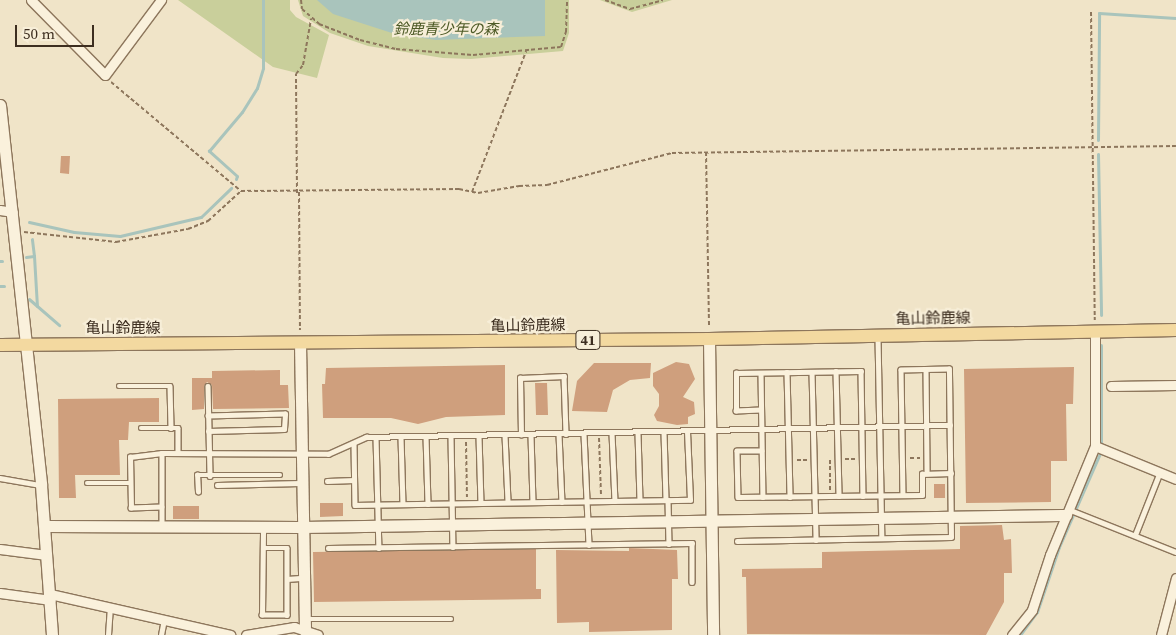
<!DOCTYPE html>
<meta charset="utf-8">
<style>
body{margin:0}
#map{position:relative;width:1176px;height:635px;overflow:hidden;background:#f0e4c8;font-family:"Source Serif 4","Noto Sans JP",serif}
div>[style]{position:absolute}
.green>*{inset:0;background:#c9cf9b}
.water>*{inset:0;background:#a9c4bc}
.stream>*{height:3px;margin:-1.5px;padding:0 1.5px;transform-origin:1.5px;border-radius:1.5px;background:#a9c4bc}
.building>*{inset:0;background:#cf9f7d}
.path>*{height:2px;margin-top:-1px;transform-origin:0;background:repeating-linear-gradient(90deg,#8d765c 0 4px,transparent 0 6.5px)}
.roads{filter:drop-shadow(1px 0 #8d765c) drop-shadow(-1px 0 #8d765c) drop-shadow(0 1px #8d765c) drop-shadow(0 -1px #8d765c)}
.lane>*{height:4.5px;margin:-2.25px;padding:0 2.25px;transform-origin:2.25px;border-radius:2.25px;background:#faf1dc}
.street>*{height:9px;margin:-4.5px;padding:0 4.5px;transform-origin:4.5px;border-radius:4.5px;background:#faf1dc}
.secondary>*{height:11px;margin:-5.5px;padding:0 5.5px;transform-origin:5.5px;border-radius:5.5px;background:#faf1dc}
.primary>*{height:12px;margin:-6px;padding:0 6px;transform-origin:6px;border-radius:6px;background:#f3d9a0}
span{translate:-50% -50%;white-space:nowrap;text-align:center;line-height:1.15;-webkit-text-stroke:4.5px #f7eed8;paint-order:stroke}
.shield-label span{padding:1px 4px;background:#f7eed8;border:1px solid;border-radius:4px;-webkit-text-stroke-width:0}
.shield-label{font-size:14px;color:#3d2e20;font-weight:700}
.park-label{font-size:15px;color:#4d5a26;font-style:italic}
.street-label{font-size:15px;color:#3d2e20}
.scale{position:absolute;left:15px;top:25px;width:79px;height:22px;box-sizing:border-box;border:2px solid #3d2e20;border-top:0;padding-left:6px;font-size:15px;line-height:18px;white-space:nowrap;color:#3d2e20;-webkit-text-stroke:4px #f7eed8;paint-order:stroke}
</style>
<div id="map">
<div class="green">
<i style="clip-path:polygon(178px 0,290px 0,290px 10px,296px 17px,329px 35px,317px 78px,273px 67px)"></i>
<i style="clip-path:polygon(298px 0,569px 0,569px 33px,563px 51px,471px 59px,443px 58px,368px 46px,330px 33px,303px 16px)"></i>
<i style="clip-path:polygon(600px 0,672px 0,632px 12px)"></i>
</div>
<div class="water">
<i style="clip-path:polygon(317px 0,545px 0,545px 36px,436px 40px,395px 34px,333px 14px)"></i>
</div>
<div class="stream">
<i style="left:1098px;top:140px;width:127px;rotate:-89.5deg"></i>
<i style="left:1099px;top:13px;width:77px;rotate:3.7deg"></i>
<i style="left:1098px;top:154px;width:161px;rotate:88.9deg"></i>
<i style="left:236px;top:179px;width:3px;rotate:-72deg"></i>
<i style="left:237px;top:176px;width:38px;rotate:-138deg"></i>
<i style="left:209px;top:151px;width:51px;rotate:-49.8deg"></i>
<i style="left:242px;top:112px;width:28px;rotate:-58deg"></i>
<i style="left:257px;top:88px;width:21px;rotate:-73deg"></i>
<i style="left:263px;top:68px;width:68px;rotate:-90deg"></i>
<i style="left:29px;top:222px;width:46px;rotate:12.5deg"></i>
<i style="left:74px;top:232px;width:46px;rotate:5deg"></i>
<i style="left:120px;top:236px;width:83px;rotate:-13.2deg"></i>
<i style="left:201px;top:217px;width:42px;rotate:-44deg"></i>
<i style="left:34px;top:256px;width:50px;rotate:86.6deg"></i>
<i style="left:26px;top:257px;width:8px;rotate:-7deg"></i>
<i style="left:34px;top:256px;width:17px;rotate:-97deg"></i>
<i style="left:0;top:261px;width:2px"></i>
<i style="left:0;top:286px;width:4px"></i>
<i style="left:29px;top:299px;width:40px;rotate:41deg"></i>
<i style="left:1101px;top:345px;width:98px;rotate:90deg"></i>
<i style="left:1020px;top:635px;width:29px;rotate:-54deg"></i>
<i style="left:1037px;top:612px;width:69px;rotate:-71.3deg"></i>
<i style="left:1059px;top:547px;width:103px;rotate:-66.4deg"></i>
</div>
<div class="building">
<i style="clip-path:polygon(61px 156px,70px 156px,69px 174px,60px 173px)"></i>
<i style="clip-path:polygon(676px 362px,689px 364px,695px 379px,683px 397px,694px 402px,695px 414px,688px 417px,688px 424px,677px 425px,657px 421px,654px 415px,659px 406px,659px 394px,653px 386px,653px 373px)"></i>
<i style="clip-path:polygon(594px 363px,651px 363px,650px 378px,630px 380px,613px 390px,607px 412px,572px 411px,577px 381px)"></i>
<i style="clip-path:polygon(505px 365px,505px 415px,446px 417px,418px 424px,391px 418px,323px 418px,322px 384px,325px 384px,326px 368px)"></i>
<i style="clip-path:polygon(1074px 367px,1073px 404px,1066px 404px,1067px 461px,1051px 461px,1051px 502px,966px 503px,964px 369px)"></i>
<i style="clip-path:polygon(280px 370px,280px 385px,288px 385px,289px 408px,213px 409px,212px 385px,207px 382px,204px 386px,204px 409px,192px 410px,192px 378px,212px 378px,212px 371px)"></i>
<i style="clip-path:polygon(535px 383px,547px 383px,548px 415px,536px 415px)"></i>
<i style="clip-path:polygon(159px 398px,159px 422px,129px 422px,128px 440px,119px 440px,120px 475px,75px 475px,76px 498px,59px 498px,58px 399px)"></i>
<i style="clip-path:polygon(934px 484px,945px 484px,945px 498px,934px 498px)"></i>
<i style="clip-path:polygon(320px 503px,343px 503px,343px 516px,320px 517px)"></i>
<i style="clip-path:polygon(173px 506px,199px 506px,199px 519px,173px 519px)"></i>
<i style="clip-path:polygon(1002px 525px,1004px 540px,1011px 539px,1012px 573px,1004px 573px,1004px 602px,986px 635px,747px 634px,746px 577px,742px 577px,742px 569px,822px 568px,822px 552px,960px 549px,960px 526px)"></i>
<i style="clip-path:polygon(629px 548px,677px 550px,678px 579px,672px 579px,672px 630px,589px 632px,589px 622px,557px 623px,556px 550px,629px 551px)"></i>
<i style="clip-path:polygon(536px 549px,536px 589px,541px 589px,541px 599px,314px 602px,313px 552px)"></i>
</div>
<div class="path">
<i style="left:301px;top:0;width:9px;rotate:84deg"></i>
<i style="left:302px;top:9px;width:23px;rotate:41deg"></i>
<i style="left:319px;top:24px;width:44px;rotate:21.3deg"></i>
<i style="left:360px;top:40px;width:37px;rotate:14deg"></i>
<i style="left:396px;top:49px;width:77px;rotate:4.5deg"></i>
<i style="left:473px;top:55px;width:88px;rotate:-5.2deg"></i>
<i style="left:561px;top:47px;width:16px;rotate:-72deg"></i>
<i style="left:566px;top:32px;width:32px;rotate:-88deg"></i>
<i style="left:605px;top:0;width:27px;rotate:20deg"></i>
<i style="left:630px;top:9px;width:34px;rotate:-15deg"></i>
<i style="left:1091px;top:12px;width:308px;rotate:89.3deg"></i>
<i style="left:111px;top:82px;width:170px;rotate:40deg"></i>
<i style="left:706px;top:152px;width:175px;rotate:89deg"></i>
<i style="left:299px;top:192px;width:138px;rotate:89.6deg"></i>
<i style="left:472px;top:192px;width:151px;rotate:-69deg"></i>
<i style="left:297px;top:193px;width:119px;rotate:-90.5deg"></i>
<i style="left:296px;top:74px;width:11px;rotate:-52deg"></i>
<i style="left:303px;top:65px;width:47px;rotate:-80.1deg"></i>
<i style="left:24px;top:232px;width:93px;rotate:6.2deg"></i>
<i style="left:116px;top:242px;width:73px;rotate:-10.2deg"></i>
<i style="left:188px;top:229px;width:22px;rotate:-22deg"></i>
<i style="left:208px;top:221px;width:45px;rotate:-42.3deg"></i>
<i style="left:241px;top:191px;width:218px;rotate:-0.5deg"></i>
<i style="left:459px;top:189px;width:19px;rotate:12deg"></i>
<i style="left:478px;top:193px;width:42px;rotate:-9.7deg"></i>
<i style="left:519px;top:186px;width:28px;rotate:-2deg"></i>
<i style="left:547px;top:185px;width:129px;rotate:-14.4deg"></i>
<i style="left:672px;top:153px;width:504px;rotate:-0.8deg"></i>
<i style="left:599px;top:438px;width:56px;rotate:88deg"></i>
<i style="left:466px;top:442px;width:55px;rotate:89deg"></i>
<i style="left:910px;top:458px;width:10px"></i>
<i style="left:845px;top:459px;width:10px"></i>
<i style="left:797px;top:460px;width:10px"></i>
<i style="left:830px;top:460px;width:30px;rotate:90deg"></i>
</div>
<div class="roads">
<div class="lane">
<i style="left:878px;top:337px;width:201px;rotate:88.9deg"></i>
<i style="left:926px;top:369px;width:104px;rotate:89.4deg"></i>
<i style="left:836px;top:371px;width:125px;rotate:88.6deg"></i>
<i style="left:787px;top:372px;width:125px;rotate:88.6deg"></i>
<i style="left:812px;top:372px;width:168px;rotate:88.6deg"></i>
<i style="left:761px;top:373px;width:124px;rotate:89.1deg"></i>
<i style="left:119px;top:386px;width:51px"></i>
<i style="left:170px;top:386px;width:42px;rotate:88.6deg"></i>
<i style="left:208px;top:386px;width:90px;rotate:88.7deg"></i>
<i style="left:761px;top:410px;width:25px;rotate:178deg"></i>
<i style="left:736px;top:411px;width:38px;rotate:-90deg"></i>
<i style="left:736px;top:373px;width:125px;rotate:-0.9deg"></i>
<i style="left:861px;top:371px;width:125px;rotate:89.1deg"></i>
<i style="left:141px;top:428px;width:37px"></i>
<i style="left:178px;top:428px;width:25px;rotate:90deg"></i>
<i style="left:208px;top:431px;width:76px;rotate:-1.5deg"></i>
<i style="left:284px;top:429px;width:15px;rotate:-86deg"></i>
<i style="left:285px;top:414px;width:77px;rotate:178.5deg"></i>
<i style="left:664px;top:432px;width:68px;rotate:88.3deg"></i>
<i style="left:612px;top:433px;width:68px;rotate:87.5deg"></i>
<i style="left:638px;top:433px;width:67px;rotate:88.3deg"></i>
<i style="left:559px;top:434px;width:68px;rotate:87.5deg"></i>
<i style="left:584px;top:434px;width:111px;rotate:87.4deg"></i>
<i style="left:505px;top:435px;width:67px;rotate:87.4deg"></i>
<i style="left:521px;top:435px;width:57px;rotate:-91deg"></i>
<i style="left:520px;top:378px;width:44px;rotate:-2.6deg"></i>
<i style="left:564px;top:376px;width:58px;rotate:88deg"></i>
<i style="left:531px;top:435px;width:67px;rotate:88.3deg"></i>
<i style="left:426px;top:436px;width:68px;rotate:88.3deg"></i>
<i style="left:451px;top:436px;width:111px;rotate:89deg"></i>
<i style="left:479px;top:436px;width:67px;rotate:88.3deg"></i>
<i style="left:376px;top:437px;width:111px;rotate:88.5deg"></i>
<i style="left:401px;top:437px;width:67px;rotate:88.3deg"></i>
<i style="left:354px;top:443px;width:62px;rotate:89.1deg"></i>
<i style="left:355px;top:505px;width:335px;rotate:-0.9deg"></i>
<i style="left:690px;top:500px;width:68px;rotate:-92.5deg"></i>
<i style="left:762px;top:451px;width:25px;rotate:180deg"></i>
<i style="left:737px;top:451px;width:46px;rotate:88.8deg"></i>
<i style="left:738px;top:497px;width:184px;rotate:-0.6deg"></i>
<i style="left:922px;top:495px;width:21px;rotate:-90deg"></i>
<i style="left:922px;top:474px;width:29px;rotate:-2deg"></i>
<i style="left:162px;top:453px;width:72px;rotate:90deg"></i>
<i style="left:0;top:478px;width:41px;rotate:9.9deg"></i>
<i style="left:327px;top:481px;width:27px;rotate:-2deg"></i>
<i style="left:87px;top:483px;width:43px"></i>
<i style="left:217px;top:485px;width:83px;rotate:-1.4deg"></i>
<i style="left:198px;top:492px;width:17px;rotate:-93deg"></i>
<i style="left:197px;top:475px;width:83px"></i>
<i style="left:668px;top:500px;width:44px;rotate:88.7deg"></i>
<i style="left:162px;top:507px;width:31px;rotate:178deg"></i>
<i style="left:131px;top:508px;width:51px;rotate:-91.1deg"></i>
<i style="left:130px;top:457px;width:32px;rotate:-7deg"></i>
<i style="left:162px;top:453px;width:166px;rotate:0.3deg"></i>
<i style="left:328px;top:454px;width:42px;rotate:-24.1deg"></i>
<i style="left:366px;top:437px;width:584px;rotate:-1.18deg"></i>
<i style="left:1068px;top:509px;width:116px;rotate:21.7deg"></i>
<i style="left:1135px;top:535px;width:68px;rotate:-68.4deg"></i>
<i style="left:737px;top:541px;width:214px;rotate:-1.1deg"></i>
<i style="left:951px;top:537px;width:168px;rotate:-90.7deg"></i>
<i style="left:949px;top:369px;width:48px;rotate:178.8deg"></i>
<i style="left:901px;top:370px;width:125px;rotate:89.1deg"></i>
<i style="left:263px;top:548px;width:24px"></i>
<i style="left:287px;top:548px;width:67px;rotate:90deg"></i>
<i style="left:287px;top:615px;width:25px;rotate:180deg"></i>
<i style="left:262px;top:615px;width:86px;rotate:-89.3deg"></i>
<i style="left:328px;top:548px;width:364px;rotate:-0.8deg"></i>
<i style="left:692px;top:543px;width:39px;rotate:90deg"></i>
<i style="left:287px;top:579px;width:16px;rotate:-4deg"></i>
<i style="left:305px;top:619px;width:146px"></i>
<i style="left:108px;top:635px;width:28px;rotate:-86deg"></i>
<i style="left:161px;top:635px;width:16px;rotate:-79deg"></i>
</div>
<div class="street">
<i style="left:31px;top:0;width:105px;rotate:45.4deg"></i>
<i style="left:105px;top:75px;width:94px;rotate:-53.3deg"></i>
<i style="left:0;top:210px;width:13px;rotate:9deg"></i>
<i style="left:1111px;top:386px;width:65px;rotate:-0.9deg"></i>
<i style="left:1095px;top:446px;width:87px;rotate:22.2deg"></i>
<i style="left:0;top:549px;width:47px;rotate:7.3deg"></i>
<i style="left:0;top:593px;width:51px;rotate:7.8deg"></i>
<i style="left:50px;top:594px;width:185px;rotate:12.8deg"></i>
<i style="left:246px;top:635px;width:49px;rotate:-9.5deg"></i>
<i style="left:294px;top:627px;width:25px;rotate:18deg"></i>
<i style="left:1012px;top:635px;width:32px;rotate:-51deg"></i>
<i style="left:1032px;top:610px;width:58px;rotate:-71.9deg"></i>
<i style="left:1050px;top:555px;width:118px;rotate:-67.6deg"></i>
<i style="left:1095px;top:446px;width:115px;rotate:-90deg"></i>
<i style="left:1161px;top:635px;width:59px;rotate:-75.3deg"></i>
</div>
<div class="secondary">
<i style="left:0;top:105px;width:382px;rotate:83.8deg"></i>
<i style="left:41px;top:485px;width:150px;rotate:85.8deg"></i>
<i style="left:709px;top:339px;width:296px;rotate:89.2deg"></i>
<i style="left:300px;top:343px;width:288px;rotate:89deg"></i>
<i style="left:45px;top:526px;width:257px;rotate:0.2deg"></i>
<i style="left:302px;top:527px;width:764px;rotate:-0.9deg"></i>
</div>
<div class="primary">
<i style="left:0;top:345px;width:709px;rotate:-0.48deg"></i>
<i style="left:709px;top:339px;width:467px;rotate:-1.1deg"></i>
</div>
</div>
<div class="shield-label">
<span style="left:588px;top:340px">41</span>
</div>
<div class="park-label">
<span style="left:446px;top:29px">鈴鹿青少年の森</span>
</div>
<div class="street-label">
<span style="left:933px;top:318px;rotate:-1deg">亀山鈴鹿線</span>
<span style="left:528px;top:325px;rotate:-1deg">亀山鈴鹿線</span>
<span style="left:123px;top:328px">亀山鈴鹿線</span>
</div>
<div class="scale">50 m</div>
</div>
